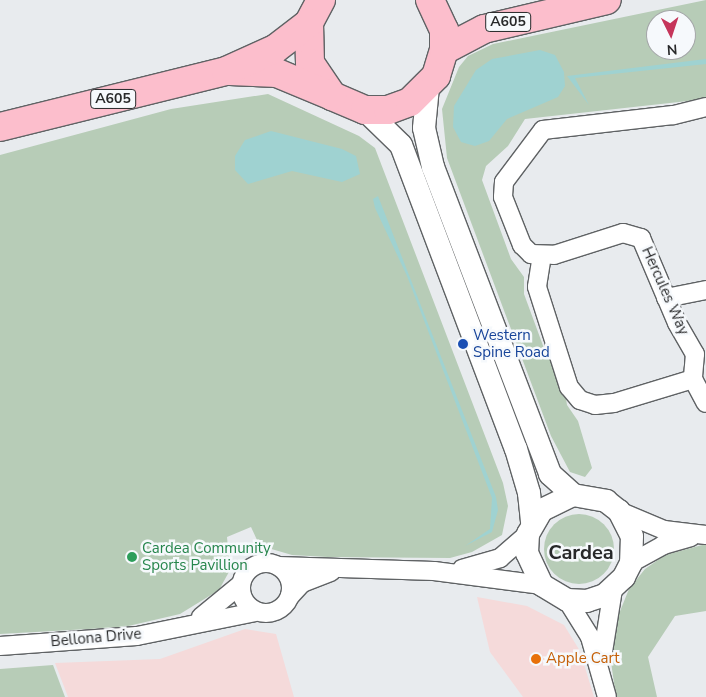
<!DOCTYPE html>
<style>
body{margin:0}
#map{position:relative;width:706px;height:697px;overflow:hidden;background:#e8ebee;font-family:"Nunito Sans",sans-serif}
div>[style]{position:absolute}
.commercial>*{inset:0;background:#f5dada}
.green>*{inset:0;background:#b7ccb7}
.round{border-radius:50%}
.water>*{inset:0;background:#9fd2d1}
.roads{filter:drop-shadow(1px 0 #5f6264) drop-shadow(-1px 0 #5f6264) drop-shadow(0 1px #5f6264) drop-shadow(0 -1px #5f6264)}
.minor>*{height:18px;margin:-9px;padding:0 9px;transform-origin:9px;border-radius:9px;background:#fff}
.minor>.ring{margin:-9px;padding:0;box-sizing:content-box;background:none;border:18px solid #fff;border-radius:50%}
.tertiary>*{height:22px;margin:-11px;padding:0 11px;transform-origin:11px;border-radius:11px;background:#fff}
.primary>*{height:28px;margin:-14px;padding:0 14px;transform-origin:14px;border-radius:14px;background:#fcbecc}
.dots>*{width:14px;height:14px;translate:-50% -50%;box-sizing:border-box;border:2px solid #f6f9fc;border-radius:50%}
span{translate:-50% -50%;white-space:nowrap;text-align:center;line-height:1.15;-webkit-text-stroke:5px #f6f9fc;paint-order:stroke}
.shield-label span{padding:1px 4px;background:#f6f9fc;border:1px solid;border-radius:4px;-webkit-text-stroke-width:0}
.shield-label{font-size:14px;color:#28292a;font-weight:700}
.street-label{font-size:15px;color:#28292a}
.transit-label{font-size:15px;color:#164399}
.left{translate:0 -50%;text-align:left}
.leisure-label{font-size:15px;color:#27864d}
.food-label{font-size:15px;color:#c56008}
.district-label{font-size:20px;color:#28292a;font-weight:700}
.north{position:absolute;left:646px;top:10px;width:50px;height:50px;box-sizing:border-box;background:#f6f9fc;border:1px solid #a4a6a8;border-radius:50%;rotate:176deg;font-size:14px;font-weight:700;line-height:20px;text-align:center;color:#28292a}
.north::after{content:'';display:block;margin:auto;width:18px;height:22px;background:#c5355a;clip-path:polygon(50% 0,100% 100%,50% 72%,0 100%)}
</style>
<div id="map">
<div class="commercial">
<i style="clip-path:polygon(477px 597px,527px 606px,564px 625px,580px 651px,594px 697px,523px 697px,490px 652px)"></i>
<i style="clip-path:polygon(245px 629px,276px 634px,294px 697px,68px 697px,55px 663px,160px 659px)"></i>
</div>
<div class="green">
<i style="clip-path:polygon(evenodd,706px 0,706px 99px,525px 119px,508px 146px,486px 166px,482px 180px,511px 259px,524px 277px,524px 294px,545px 351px,563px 380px,567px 405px,578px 421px,592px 468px,585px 477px,570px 472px,551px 436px,447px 158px,442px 109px,459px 67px,468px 56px,493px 44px,706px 0,656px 20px,686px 20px,686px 50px,656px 50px,656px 20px)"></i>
<i style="clip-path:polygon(268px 94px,359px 136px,375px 148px,503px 483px,508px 506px,502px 535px,472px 552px,450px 558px,328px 557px,292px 555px,268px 548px,257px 540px,251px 527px,227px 537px,230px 570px,219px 590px,180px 614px,124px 627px,0 634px,0 155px,171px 109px)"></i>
<i class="round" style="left:544px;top:514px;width:70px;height:70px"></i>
<i style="clip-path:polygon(706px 544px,706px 611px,675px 616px,648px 657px,657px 697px,616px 697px,610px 655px,612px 631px,629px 589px,645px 569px,665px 555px)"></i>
<i style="clip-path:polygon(53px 665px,65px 697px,0 697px,0 669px)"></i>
</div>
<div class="water">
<i style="clip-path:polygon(540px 50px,555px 55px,564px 72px,565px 86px,558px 97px,507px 119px,489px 141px,475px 146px,461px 142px,453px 127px,454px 106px,476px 70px,492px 59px)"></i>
<i style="clip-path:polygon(706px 59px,706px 64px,575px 78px,589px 105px,567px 76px)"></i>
<i style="clip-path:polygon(271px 131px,342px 149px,356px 156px,360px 174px,342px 182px,292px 171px,248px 184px,235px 170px,235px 156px,245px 140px)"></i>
<i style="clip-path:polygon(378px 196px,496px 497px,498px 510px,492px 532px,465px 546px,490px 529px,492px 498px,407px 276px,375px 208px,373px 199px)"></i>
</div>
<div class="roads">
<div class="minor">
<i style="left:706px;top:107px;width:34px;rotate:166deg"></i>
<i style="left:673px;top:115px;width:131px;rotate:173.4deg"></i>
<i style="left:543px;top:130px;width:65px;rotate:126.9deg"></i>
<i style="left:504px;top:182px;width:15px;rotate:94deg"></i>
<i style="left:503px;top:197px;width:52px;rotate:68.4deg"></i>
<i style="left:522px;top:245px;width:13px;rotate:45deg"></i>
<i style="left:531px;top:254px;width:23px;rotate:2deg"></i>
<i style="left:554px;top:255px;width:72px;rotate:-17.7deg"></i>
<i style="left:623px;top:233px;width:19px;rotate:16deg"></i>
<i style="left:641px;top:238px;width:92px;rotate:67deg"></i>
<i style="left:677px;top:323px;width:36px;rotate:60deg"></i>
<i style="left:695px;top:354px;width:25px;rotate:95deg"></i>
<i style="left:693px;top:379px;width:27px;rotate:62deg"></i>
<i style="left:542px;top:255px;width:32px;rotate:99deg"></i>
<i style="left:537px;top:287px;width:105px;rotate:72.3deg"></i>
<i style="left:569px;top:387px;width:17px;rotate:50deg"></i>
<i style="left:580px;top:400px;width:16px;rotate:18deg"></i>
<i style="left:595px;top:405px;width:19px;rotate:-6deg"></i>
<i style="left:614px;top:403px;width:83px;rotate:-16.9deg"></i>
<i style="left:666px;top:298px;width:41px;rotate:-11.3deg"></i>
<i style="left:619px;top:511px;width:49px;rotate:22.9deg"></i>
<i style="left:664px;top:530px;width:42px;rotate:6.8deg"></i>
<i class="ring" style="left:241px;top:563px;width:32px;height:32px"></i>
<i style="left:631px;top:563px;width:37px;rotate:-29deg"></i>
<i style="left:663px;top:545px;width:29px;rotate:-16deg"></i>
<i style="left:278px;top:566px;width:156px;rotate:1.8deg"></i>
<i style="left:434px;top:571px;width:109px;rotate:7.4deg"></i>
<i style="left:462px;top:569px;width:40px;rotate:-16deg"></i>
<i style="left:500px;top:558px;width:37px;rotate:-41deg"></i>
<i style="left:290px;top:596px;width:18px;rotate:-47deg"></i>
<i style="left:302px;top:583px;width:31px;rotate:-21deg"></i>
<i style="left:567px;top:600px;width:44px;rotate:58.1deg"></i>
<i style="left:590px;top:637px;width:62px;rotate:74.2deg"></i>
<i style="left:201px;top:617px;width:50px;rotate:-39.4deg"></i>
<i style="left:0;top:646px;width:137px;rotate:-4.2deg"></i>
<i style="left:137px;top:636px;width:120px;rotate:-11.5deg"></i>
<i style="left:602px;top:658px;width:70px;rotate:-80.9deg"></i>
</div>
<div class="tertiary">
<i style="left:428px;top:87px;width:41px;rotate:95.6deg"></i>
<i style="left:424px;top:128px;width:40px;rotate:77deg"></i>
<i style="left:433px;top:167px;width:329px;rotate:69.1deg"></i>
<i style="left:550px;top:474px;width:31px;rotate:42deg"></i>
<i style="left:573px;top:495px;width:34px;rotate:10deg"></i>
<i style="left:606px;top:501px;width:16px;rotate:38deg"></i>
<i style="left:619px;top:511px;width:28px;rotate:63deg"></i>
<i style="left:632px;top:536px;width:27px;rotate:92deg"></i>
<i style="left:631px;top:563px;width:16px;rotate:117deg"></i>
<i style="left:624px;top:577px;width:26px;rotate:137deg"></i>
<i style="left:605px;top:595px;width:19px;rotate:162deg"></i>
<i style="left:587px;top:601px;width:20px;rotate:-177deg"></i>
<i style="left:567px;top:600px;width:29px;rotate:-149deg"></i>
<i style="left:542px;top:585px;width:35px;rotate:-115deg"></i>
<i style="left:527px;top:553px;width:19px;rotate:-87deg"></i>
<i style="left:528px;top:534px;width:28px;rotate:-60deg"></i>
<i style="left:542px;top:510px;width:34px;rotate:-26deg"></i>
<i style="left:365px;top:110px;width:50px;rotate:44.2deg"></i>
<i style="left:401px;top:145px;width:325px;rotate:69.3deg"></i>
<i style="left:516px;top:449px;width:46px;rotate:73.5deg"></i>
<i style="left:529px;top:493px;width:31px;rotate:84deg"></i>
</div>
<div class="primary">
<i style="left:321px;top:0;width:26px;rotate:118deg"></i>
<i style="left:309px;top:23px;width:40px;rotate:88.6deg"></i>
<i style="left:310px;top:63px;width:40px;rotate:56deg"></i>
<i style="left:332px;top:96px;width:36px;rotate:23deg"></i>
<i style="left:365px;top:110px;width:23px"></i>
<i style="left:388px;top:110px;width:23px;rotate:-20deg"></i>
<i style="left:410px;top:102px;width:37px;rotate:-45deg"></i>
<i style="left:436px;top:76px;width:27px;rotate:-73deg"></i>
<i style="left:444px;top:50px;width:20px;rotate:-90deg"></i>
<i style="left:444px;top:30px;width:33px;rotate:-115deg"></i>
<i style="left:444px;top:50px;width:45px;rotate:-27.7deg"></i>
<i style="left:484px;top:29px;width:126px;rotate:-13.3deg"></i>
<i style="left:230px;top:71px;width:47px;rotate:2.4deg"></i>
<i style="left:277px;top:73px;width:60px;rotate:22.7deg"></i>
<i style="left:0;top:127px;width:233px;rotate:-13.9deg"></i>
<i style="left:226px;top:71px;width:54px;rotate:-24.2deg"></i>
<i style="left:275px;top:49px;width:43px;rotate:-37.4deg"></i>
</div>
</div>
<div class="dots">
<i style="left:463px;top:344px;background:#1a4fb4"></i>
<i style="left:132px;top:557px;background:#2e9e5b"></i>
<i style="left:536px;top:659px;background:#e8710a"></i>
</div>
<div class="shield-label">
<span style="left:508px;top:22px">A605</span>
<span style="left:113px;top:99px">A605</span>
</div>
<div class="street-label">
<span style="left:665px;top:291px;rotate:66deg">Hercules Way</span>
<span style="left:96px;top:638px;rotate:-5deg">Bellona Drive</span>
</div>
<div class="transit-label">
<span class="left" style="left:473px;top:344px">Western<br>Spine Road</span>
</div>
<div class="leisure-label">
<span class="left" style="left:142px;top:557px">Cardea Community<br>Sports Pavillion</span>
</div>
<div class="food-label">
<span class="left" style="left:546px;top:659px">Apple Cart</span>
</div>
<div class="district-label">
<span style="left:581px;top:552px">Cardea</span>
</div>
<div class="north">N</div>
</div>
